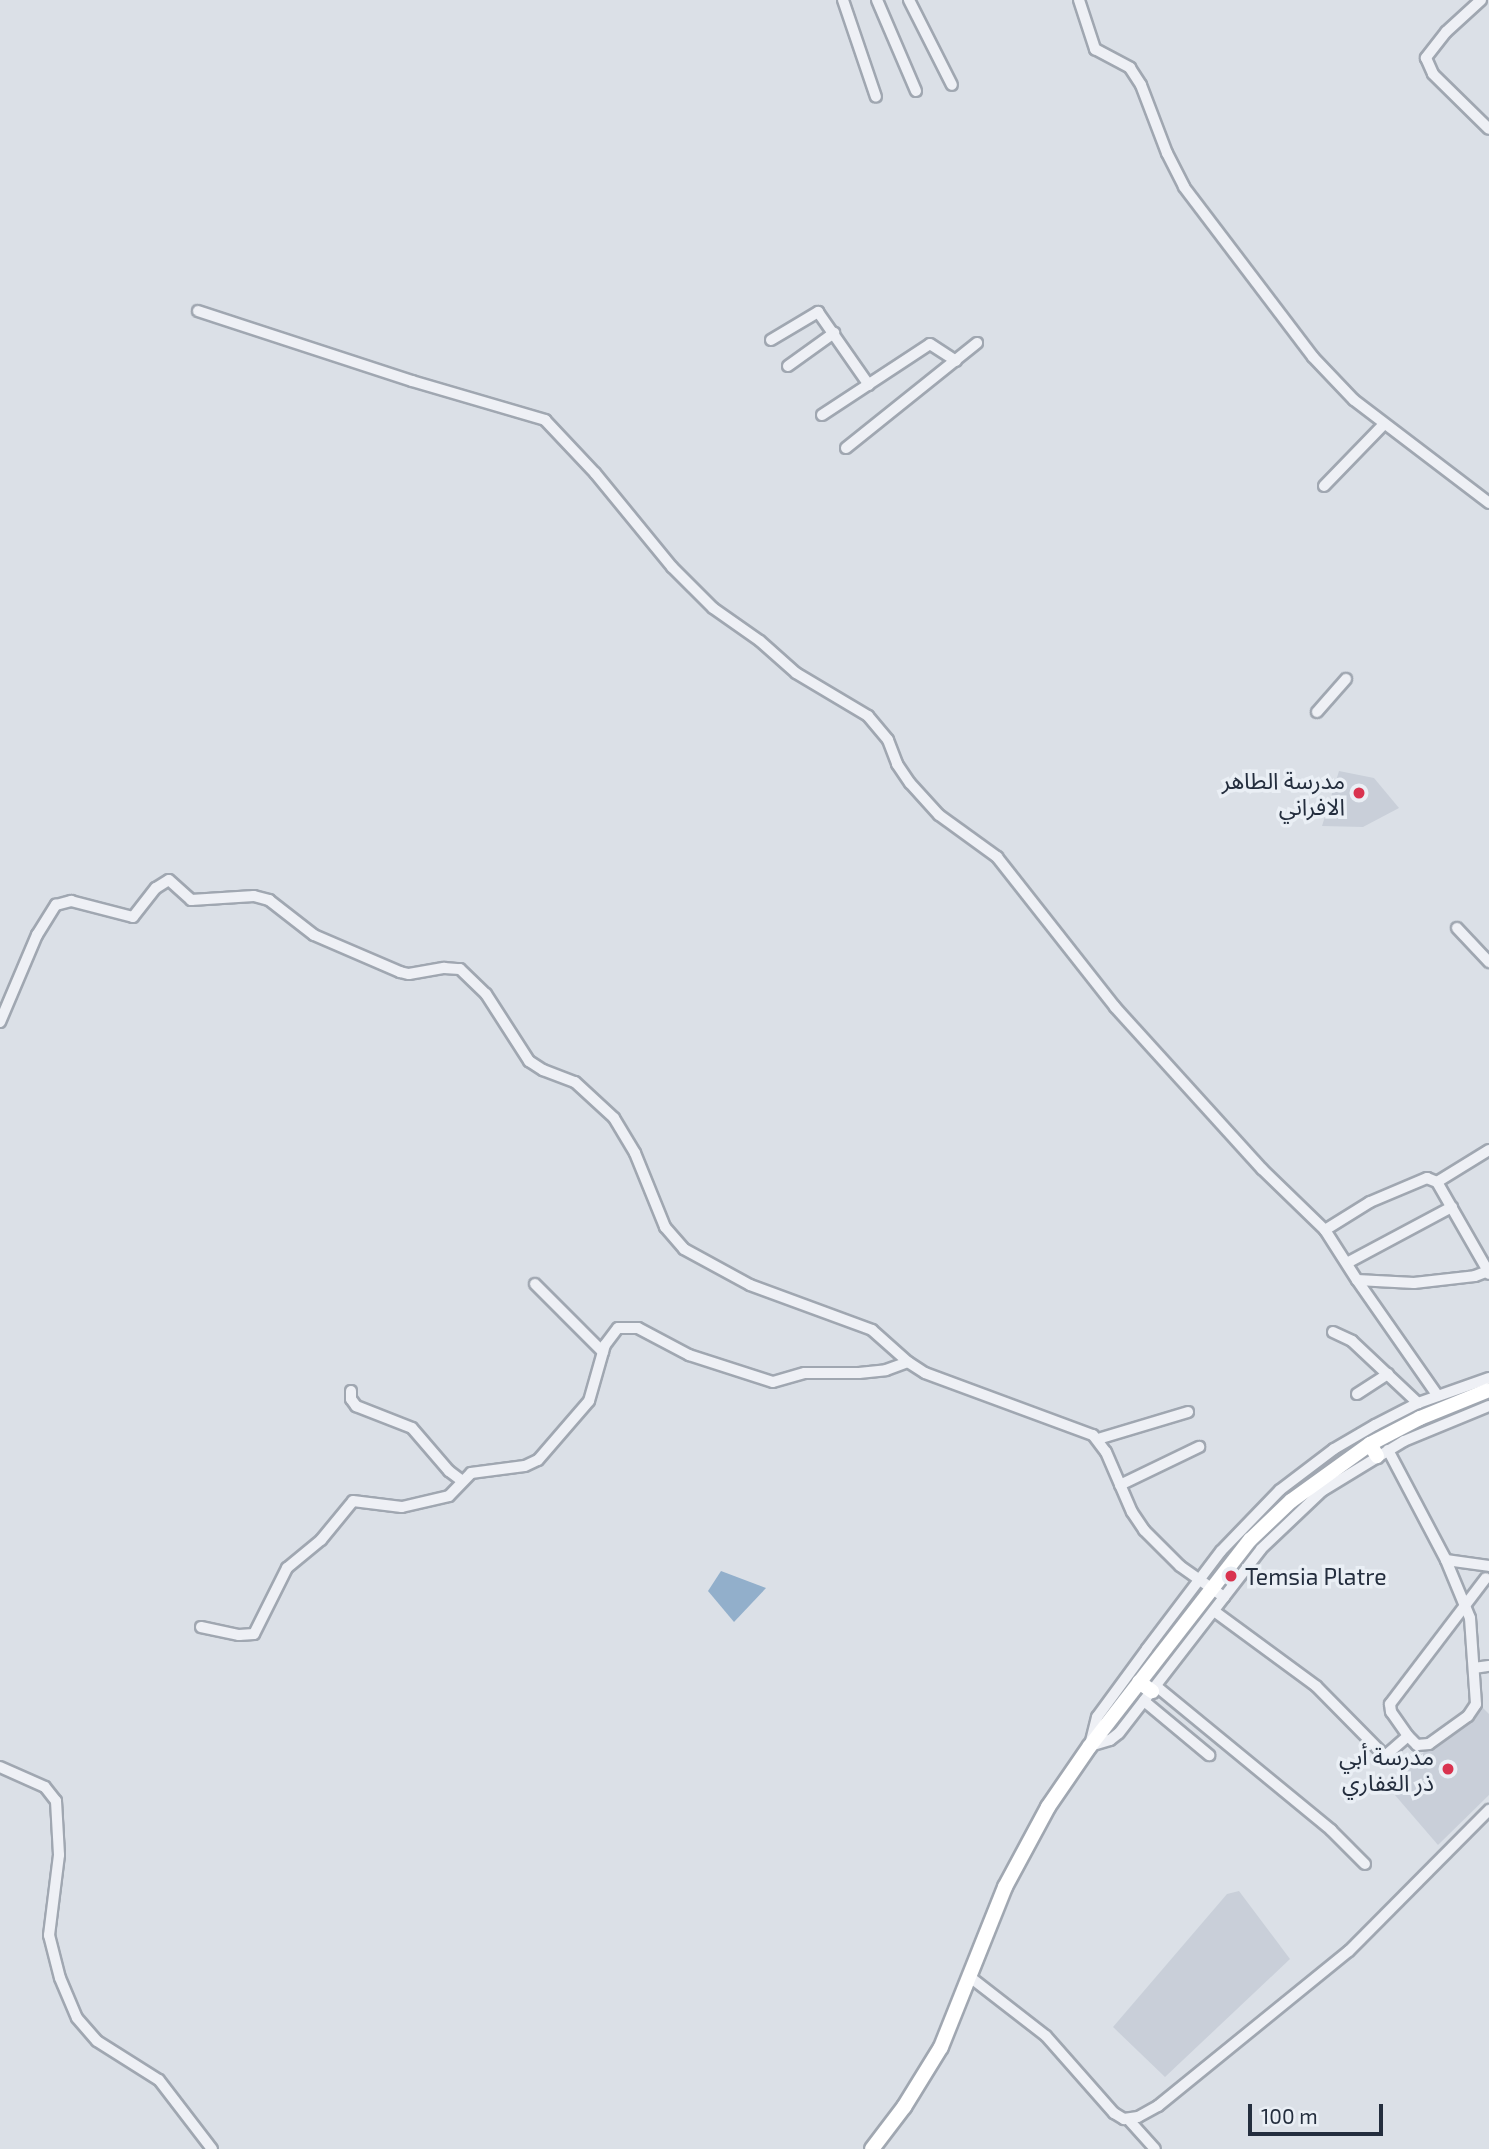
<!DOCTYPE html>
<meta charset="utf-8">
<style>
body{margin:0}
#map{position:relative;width:1489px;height:2149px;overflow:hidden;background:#dbe0e7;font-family:"Exo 2","Noto Sans Arabic",sans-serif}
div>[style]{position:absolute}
.built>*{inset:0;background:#c9cfd9}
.water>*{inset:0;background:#92afcb}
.roads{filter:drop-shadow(2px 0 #a0a7b1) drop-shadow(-2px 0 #a0a7b1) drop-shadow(0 2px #a0a7b1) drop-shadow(0 -2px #a0a7b1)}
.street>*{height:10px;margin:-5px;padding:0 5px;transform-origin:5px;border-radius:5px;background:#eef0f5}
.secondary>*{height:14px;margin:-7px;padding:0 7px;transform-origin:7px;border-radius:7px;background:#fff}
.dots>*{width:19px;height:19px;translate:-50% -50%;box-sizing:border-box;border:4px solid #eaeff5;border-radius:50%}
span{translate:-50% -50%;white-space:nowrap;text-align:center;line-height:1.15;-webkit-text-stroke:7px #eaeff5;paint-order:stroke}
.poi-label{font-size:23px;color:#242e3e}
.right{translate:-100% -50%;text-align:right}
.left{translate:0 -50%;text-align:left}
.scale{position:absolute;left:1248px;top:2104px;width:135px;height:32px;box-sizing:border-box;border:4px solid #242e3e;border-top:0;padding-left:9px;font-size:21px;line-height:24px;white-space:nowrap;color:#242e3e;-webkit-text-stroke:5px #eaeff5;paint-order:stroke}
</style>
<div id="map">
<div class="built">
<i style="clip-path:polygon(1339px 771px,1374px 778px,1399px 808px,1363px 827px,1322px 826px)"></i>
<i style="clip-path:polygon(1483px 1708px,1489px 1714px,1489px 1795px,1438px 1845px,1388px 1787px,1425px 1751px)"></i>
<i style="clip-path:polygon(1239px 1891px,1290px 1959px,1165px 2077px,1113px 2027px,1227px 1894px)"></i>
</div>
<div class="water">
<i style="clip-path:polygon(721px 1571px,766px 1588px,734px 1622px,708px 1591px)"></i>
</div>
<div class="roads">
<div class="street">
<i style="left:843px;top:0;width:102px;rotate:71.2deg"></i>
<i style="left:877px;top:0;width:99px;rotate:66.8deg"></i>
<i style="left:909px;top:0;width:95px;rotate:63.2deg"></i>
<i style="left:1079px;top:0;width:52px;rotate:71.9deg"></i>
<i style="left:1095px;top:49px;width:40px;rotate:28deg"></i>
<i style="left:1130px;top:68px;width:20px;rotate:57deg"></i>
<i style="left:1141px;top:85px;width:73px;rotate:69.1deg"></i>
<i style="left:1167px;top:153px;width:38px;rotate:63deg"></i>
<i style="left:1184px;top:187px;width:213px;rotate:52.8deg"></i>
<i style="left:1313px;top:357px;width:59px;rotate:46.4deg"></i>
<i style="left:1354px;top:400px;width:170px;rotate:37.3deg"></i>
<i style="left:1481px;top:0;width:47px;rotate:137.6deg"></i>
<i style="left:1446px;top:32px;width:33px;rotate:128deg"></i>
<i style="left:1426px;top:58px;width:17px;rotate:66deg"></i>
<i style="left:1433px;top:74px;width:78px;rotate:44.5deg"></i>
<i style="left:198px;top:311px;width:225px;rotate:18.1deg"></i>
<i style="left:412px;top:381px;width:139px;rotate:16.3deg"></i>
<i style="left:545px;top:420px;width:73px;rotate:46.7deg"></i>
<i style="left:595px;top:473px;width:122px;rotate:50.7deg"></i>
<i style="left:672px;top:567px;width:58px;rotate:45deg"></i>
<i style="left:713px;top:608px;width:57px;rotate:35.1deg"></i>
<i style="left:760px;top:641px;width:48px;rotate:41.6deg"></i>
<i style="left:796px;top:673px;width:84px;rotate:30.8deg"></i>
<i style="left:868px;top:716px;width:31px;rotate:50deg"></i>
<i style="left:888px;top:740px;width:26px;rotate:69deg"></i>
<i style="left:897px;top:764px;width:23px;rotate:56deg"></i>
<i style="left:910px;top:783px;width:43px;rotate:47.8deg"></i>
<i style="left:939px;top:815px;width:72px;rotate:35.9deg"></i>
<i style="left:997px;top:857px;width:191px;rotate:51.8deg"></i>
<i style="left:1115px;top:1007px;width:219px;rotate:47.8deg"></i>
<i style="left:1262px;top:1169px;width:88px;rotate:44.1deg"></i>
<i style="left:1325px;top:1230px;width:59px;rotate:57.4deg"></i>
<i style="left:1357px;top:1280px;width:57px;rotate:3deg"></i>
<i style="left:1414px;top:1283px;width:61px;rotate:-6.5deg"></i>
<i style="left:1475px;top:1276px;width:14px;rotate:-21deg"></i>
<i style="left:1488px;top:1271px;width:3px;rotate:72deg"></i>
<i style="left:771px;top:340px;width:55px;rotate:-30.8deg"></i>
<i style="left:818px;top:312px;width:89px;rotate:55.1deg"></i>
<i style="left:788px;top:366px;width:57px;rotate:-35.7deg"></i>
<i style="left:822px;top:415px;width:129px;rotate:-33.3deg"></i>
<i style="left:930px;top:344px;width:31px;rotate:33deg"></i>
<i style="left:846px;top:448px;width:168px;rotate:-38.7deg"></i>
<i style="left:1324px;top:486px;width:86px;rotate:-45.9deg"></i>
<i style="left:1317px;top:712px;width:44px;rotate:-48.7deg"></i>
<i style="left:1457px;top:928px;width:47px;rotate:46.7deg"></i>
<i style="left:0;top:1022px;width:95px;rotate:-67deg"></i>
<i style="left:37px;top:935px;width:36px;rotate:-58deg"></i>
<i style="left:56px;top:905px;width:16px;rotate:-15deg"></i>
<i style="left:71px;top:901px;width:64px;rotate:14.5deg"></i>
<i style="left:133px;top:917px;width:37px;rotate:-52deg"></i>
<i style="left:156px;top:888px;width:15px;rotate:-32deg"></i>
<i style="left:169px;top:880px;width:30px;rotate:42deg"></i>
<i style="left:191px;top:900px;width:63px;rotate:-3.6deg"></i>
<i style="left:254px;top:896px;width:16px;rotate:15deg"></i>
<i style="left:269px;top:900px;width:57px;rotate:37.9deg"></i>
<i style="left:314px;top:935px;width:94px;rotate:23.3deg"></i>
<i style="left:400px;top:972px;width:9px;rotate:13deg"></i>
<i style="left:409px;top:974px;width:36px;rotate:-10deg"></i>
<i style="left:444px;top:968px;width:16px;rotate:4deg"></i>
<i style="left:460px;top:969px;width:36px;rotate:44deg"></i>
<i style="left:486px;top:994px;width:80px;rotate:57.3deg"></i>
<i style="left:529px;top:1061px;width:17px;rotate:33deg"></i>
<i style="left:543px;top:1070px;width:34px;rotate:21deg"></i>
<i style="left:575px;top:1082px;width:53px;rotate:42.7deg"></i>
<i style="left:614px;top:1118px;width:41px;rotate:59deg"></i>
<i style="left:635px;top:1153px;width:80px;rotate:67.9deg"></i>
<i style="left:665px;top:1227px;width:29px;rotate:49deg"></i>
<i style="left:684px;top:1249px;width:75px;rotate:28.6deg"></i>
<i style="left:750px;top:1285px;width:130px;rotate:20.2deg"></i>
<i style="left:872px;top:1330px;width:48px;rotate:41.6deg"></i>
<i style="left:908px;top:1362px;width:20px;rotate:33deg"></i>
<i style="left:925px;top:1373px;width:179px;rotate:20.3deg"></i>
<i style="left:1093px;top:1435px;width:21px;rotate:53deg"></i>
<i style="left:1106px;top:1452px;width:65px;rotate:66.6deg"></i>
<i style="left:1132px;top:1512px;width:22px;rotate:56deg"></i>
<i style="left:1144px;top:1530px;width:51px;rotate:45deg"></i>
<i style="left:1180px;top:1566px;width:54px;rotate:35.2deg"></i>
<i style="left:1437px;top:1182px;width:103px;rotate:60.2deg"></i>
<i style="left:1325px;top:1230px;width:53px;rotate:-31.9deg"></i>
<i style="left:1370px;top:1202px;width:62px;rotate:-22.8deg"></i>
<i style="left:1427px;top:1178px;width:11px;rotate:22deg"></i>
<i style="left:1437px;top:1182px;width:61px;rotate:-31.6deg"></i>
<i style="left:1347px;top:1263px;width:119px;rotate:-28.1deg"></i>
<i style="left:1357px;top:1280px;width:141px;rotate:55.1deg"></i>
<i style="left:535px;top:1284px;width:96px;rotate:45deg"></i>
<i style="left:1333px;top:1332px;width:21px;rotate:25deg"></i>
<i style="left:1352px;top:1341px;width:91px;rotate:43.2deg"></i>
<i style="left:1489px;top:1378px;width:75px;rotate:160.6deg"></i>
<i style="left:1418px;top:1403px;width:48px;rotate:152.9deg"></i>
<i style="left:1375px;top:1425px;width:48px;rotate:149.7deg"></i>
<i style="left:1334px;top:1449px;width:68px;rotate:142.8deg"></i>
<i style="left:1280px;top:1490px;width:85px;rotate:134deg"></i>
<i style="left:1221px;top:1551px;width:123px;rotate:127.1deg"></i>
<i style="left:1147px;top:1649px;width:84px;rotate:126.3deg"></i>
<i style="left:1097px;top:1717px;width:30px;rotate:104deg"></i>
<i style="left:1090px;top:1746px;width:21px;rotate:-17deg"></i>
<i style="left:1110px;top:1740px;width:11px;rotate:-38deg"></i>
<i style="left:1119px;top:1733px;width:232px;rotate:-52.3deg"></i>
<i style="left:1261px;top:1549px;width:84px;rotate:-43.6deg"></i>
<i style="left:1322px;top:1491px;width:96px;rotate:-31.4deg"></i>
<i style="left:1404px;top:1441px;width:92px;rotate:-22.4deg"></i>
<i style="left:351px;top:1391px;width:8px;rotate:90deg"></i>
<i style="left:351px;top:1399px;width:9px;rotate:54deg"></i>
<i style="left:356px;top:1406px;width:60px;rotate:21.4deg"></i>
<i style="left:412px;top:1428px;width:57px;rotate:49.3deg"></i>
<i style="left:449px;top:1471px;width:15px;rotate:37deg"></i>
<i style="left:1357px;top:1394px;width:37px;rotate:-33deg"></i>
<i style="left:1098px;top:1439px;width:94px;rotate:-16.7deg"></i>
<i style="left:1388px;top:1450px;width:124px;rotate:62.2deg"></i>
<i style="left:1446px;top:1560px;width:43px;rotate:7.9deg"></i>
<i style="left:1120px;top:1485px;width:88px;rotate:-25.7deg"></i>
<i style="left:1214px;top:1611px;width:127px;rotate:36.3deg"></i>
<i style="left:1316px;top:1686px;width:98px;rotate:45.4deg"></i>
<i style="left:1385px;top:1756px;width:30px;rotate:-41deg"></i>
<i style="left:1408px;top:1736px;width:13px;rotate:45deg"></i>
<i style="left:1417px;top:1745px;width:12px;rotate:-5deg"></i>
<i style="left:1429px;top:1744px;width:48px;rotate:-35.7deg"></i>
<i style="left:1468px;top:1716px;width:14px;rotate:-56deg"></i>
<i style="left:1476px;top:1704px;width:86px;rotate:-94deg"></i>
<i style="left:1470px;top:1618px;width:63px;rotate:-112.5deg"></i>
<i style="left:201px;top:1627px;width:39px;rotate:12deg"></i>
<i style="left:239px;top:1635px;width:15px;rotate:-4deg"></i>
<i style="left:254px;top:1634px;width:74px;rotate:-63.4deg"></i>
<i style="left:287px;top:1568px;width:44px;rotate:-39.5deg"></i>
<i style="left:321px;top:1540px;width:50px;rotate:-50.6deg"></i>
<i style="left:353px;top:1501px;width:49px;rotate:7deg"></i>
<i style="left:402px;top:1507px;width:48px;rotate:-13.2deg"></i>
<i style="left:449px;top:1496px;width:32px;rotate:-46deg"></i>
<i style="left:471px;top:1473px;width:54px;rotate:-7.4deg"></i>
<i style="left:525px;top:1466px;width:14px;rotate:-25deg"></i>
<i style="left:538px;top:1460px;width:78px;rotate:-49.2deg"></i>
<i style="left:589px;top:1401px;width:58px;rotate:-74.1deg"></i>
<i style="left:605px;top:1345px;width:21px;rotate:-53deg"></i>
<i style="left:618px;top:1328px;width:20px"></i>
<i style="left:638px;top:1328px;width:58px;rotate:27.9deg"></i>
<i style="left:689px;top:1355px;width:88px;rotate:17.8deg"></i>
<i style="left:773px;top:1382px;width:33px;rotate:-16deg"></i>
<i style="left:805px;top:1373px;width:54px"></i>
<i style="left:859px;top:1373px;width:27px;rotate:-6deg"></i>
<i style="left:886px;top:1370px;width:23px;rotate:-20deg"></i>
<i style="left:1474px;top:1668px;width:15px;rotate:-8deg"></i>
<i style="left:1156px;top:1686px;width:227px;rotate:39.4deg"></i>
<i style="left:1331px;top:1830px;width:48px;rotate:45deg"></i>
<i style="left:1144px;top:1701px;width:85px;rotate:39.7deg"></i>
<i style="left:1408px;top:1736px;width:29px;rotate:-125deg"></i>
<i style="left:1391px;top:1712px;width:8px;rotate:-97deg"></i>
<i style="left:1390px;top:1704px;width:158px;rotate:-52.7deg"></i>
<i style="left:0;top:1767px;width:49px;rotate:24deg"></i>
<i style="left:45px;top:1787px;width:18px;rotate:52deg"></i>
<i style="left:56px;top:1801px;width:54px;rotate:86.8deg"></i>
<i style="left:59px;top:1855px;width:81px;rotate:97.1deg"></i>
<i style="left:49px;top:1935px;width:44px;rotate:75.7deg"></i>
<i style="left:60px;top:1978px;width:43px;rotate:67deg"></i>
<i style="left:77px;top:2018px;width:30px;rotate:49deg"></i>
<i style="left:97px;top:2041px;width:73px;rotate:32.2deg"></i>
<i style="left:159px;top:2080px;width:87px;rotate:52.5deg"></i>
<i style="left:970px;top:1977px;width:96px;rotate:37.8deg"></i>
<i style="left:1046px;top:2036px;width:103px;rotate:48.6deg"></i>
<i style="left:1114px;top:2113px;width:12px;rotate:31deg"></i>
<i style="left:1124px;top:2119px;width:14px;rotate:-8deg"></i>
<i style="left:1138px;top:2117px;width:23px;rotate:-29deg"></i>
<i style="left:1158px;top:2106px;width:246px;rotate:-39.1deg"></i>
<i style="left:1349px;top:1951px;width:199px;rotate:-45.2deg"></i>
<i style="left:1128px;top:2119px;width:40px;rotate:48deg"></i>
</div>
<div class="secondary">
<i style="left:1370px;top:1444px;width:14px;rotate:60deg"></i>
<i style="left:1139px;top:1682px;width:16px;rotate:35deg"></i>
<i style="left:872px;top:2149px;width:53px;rotate:-52.7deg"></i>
<i style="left:904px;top:2107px;width:70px;rotate:-58.3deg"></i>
<i style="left:941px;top:2047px;width:172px;rotate:-68.2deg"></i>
<i style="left:1005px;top:1887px;width:91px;rotate:-61.7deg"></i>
<i style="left:1048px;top:1807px;width:74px;rotate:-55.5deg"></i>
<i style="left:1090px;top:1746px;width:261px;rotate:-52.2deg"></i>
<i style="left:1250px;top:1540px;width:57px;rotate:-43.6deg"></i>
<i style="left:1291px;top:1501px;width:97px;rotate:-35.8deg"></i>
<i style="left:1370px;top:1444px;width:56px;rotate:-27.5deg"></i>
<i style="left:1420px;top:1418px;width:74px;rotate:-22.1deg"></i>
</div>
</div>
<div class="dots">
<i style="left:1359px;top:793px;background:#d9334f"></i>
<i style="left:1231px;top:1576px;background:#d9334f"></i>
<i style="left:1448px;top:1769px;background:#d9334f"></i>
</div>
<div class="poi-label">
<span class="right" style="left:1345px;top:793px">مدرسة الطاهر<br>الافراني</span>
<span class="left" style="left:1245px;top:1576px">Temsia Platre</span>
<span class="right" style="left:1434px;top:1769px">مدرسة أبي<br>ذر الغفاري</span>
</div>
<div class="scale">100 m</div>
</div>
